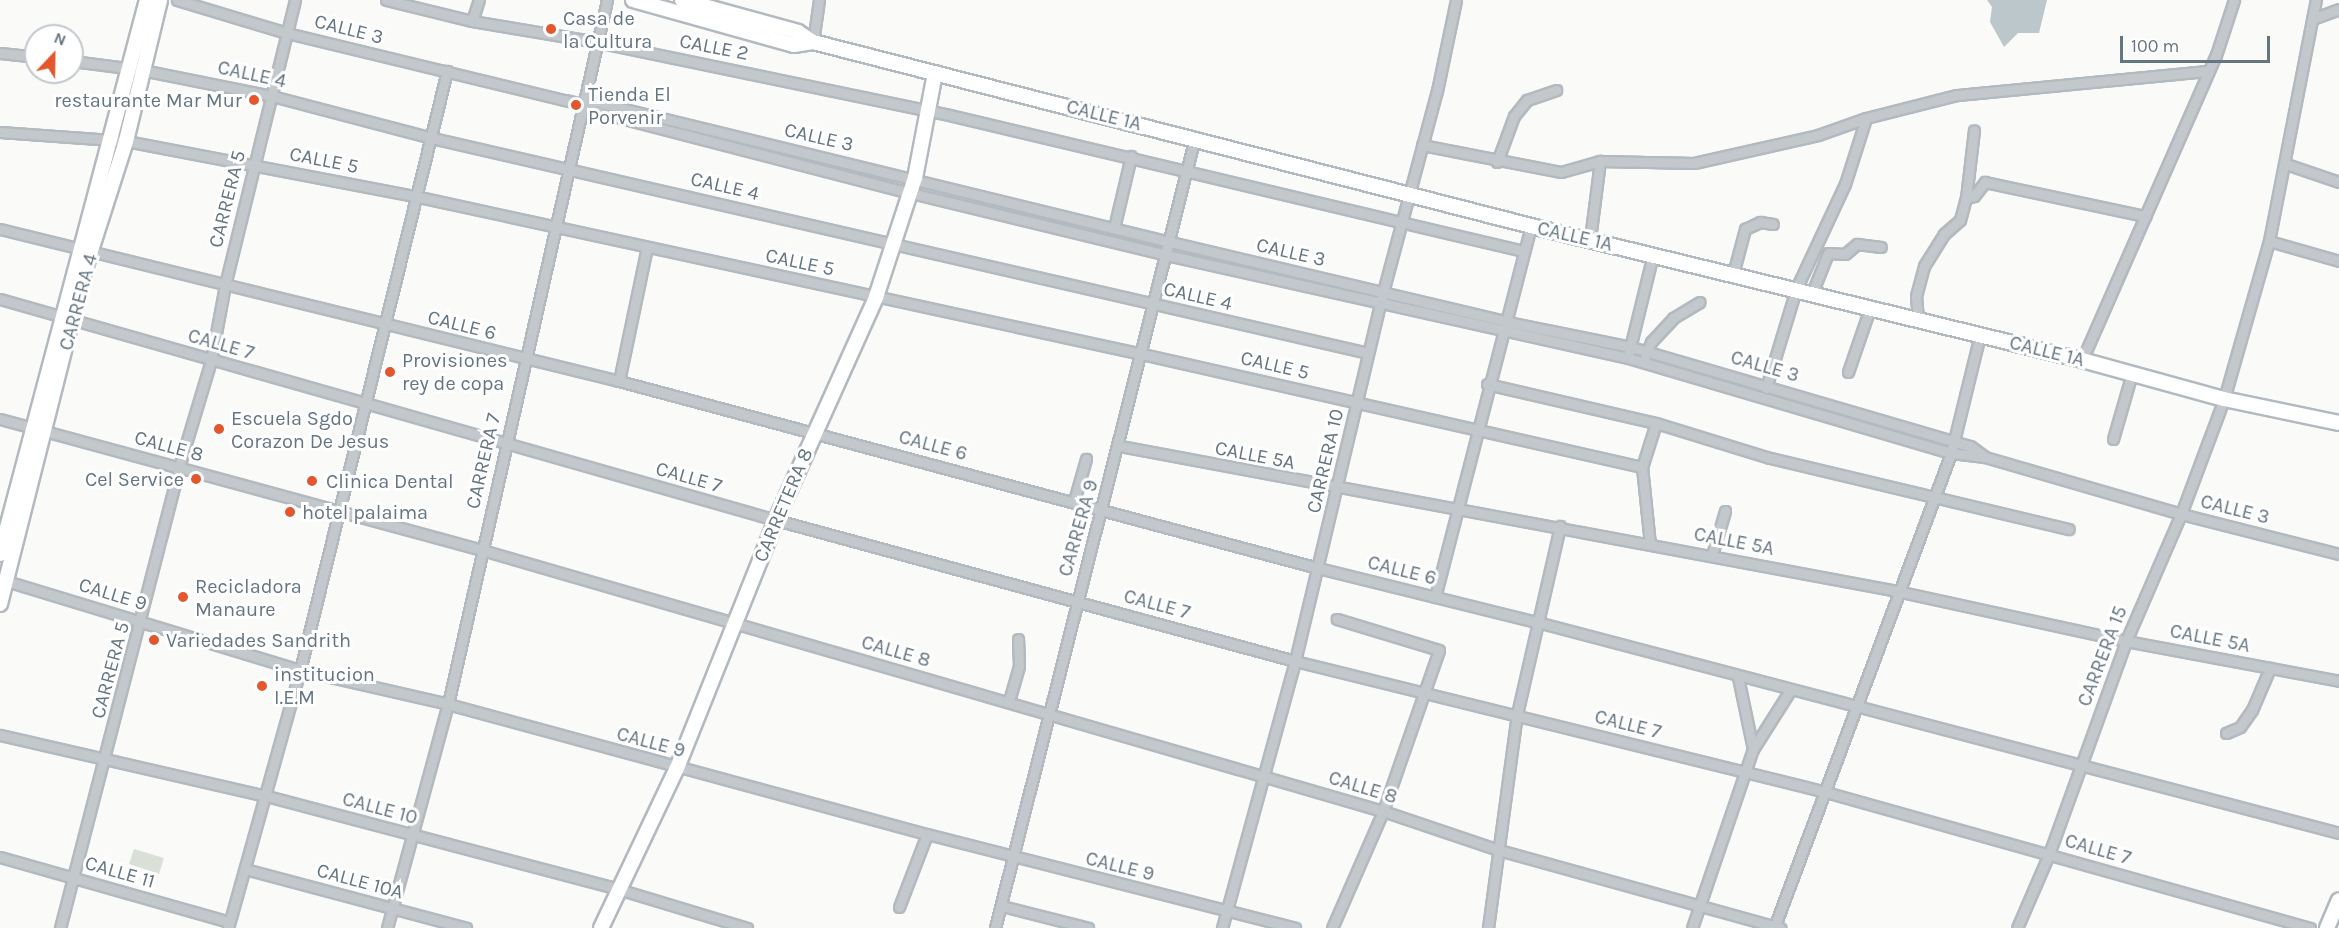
<!DOCTYPE html>
<style>
body{margin:0}
#map{position:relative;width:2339px;height:928px;overflow:hidden;background:#fafaf8;font-family:Karla,sans-serif}
div>[style]{position:absolute}
.green>*{inset:0;background:#dadfd7}
.water>*{inset:0;background:#bbc7cb}
.roads{filter:drop-shadow(2px 0 #b3babf) drop-shadow(-2px 0 #b3babf) drop-shadow(0 2px #b3babf) drop-shadow(0 -2px #b3babf)}
.street>*{height:9px;margin:-4.5px;padding:0 4.5px;transform-origin:4.5px;border-radius:4.5px;background:#c3c8cc}
.secondary>*{height:14px;margin:-7px;padding:0 7px;transform-origin:7px;border-radius:7px;background:#fff}
.dots>*{width:16px;height:16px;translate:-50% -50%;box-sizing:border-box;border:3px solid #fff;border-radius:50%}
span{translate:-50% -50%;white-space:nowrap;text-align:center;line-height:1.15;-webkit-text-stroke:6px #fff;paint-order:stroke}
.poi-label{font-size:20px;color:#657683}
.left{translate:0 -50%;text-align:left}
.right{translate:-100% -50%;text-align:right}
.street-label{font-size:20px;color:#657683}
.north{position:absolute;left:24px;top:24px;width:60px;height:60px;box-sizing:border-box;background:#fff;border:2px solid #c1c8cd;border-radius:50%;rotate:22deg;font-size:16px;font-weight:700;line-height:24px;text-align:center;color:#657683}
.north::after{content:'';display:block;margin:auto;width:21px;height:27px;background:#e4572e;clip-path:polygon(50% 0,100% 100%,50% 72%,0 100%)}
.scale{position:absolute;left:2120px;top:36px;width:150px;height:27px;box-sizing:border-box;border:3px solid #657683;border-top:0;padding-left:8px;font-size:18px;line-height:21px;white-space:nowrap;color:#657683;-webkit-text-stroke:4px #fff;paint-order:stroke}
</style>
<div id="map">
<div class="green">
<i style="clip-path:polygon(134px 849px,164px 858px,159px 874px,129px 864px)"></i>
</div>
<div class="water">
<i style="clip-path:polygon(1987px 0,2047px 0,2039px 33px,2018px 33px,2004px 47px,1990px 22px,1992px 7px)"></i>
</div>
<div class="roads">
<div class="street">
<i style="left:177px;top:0;width:115px;rotate:16.7deg"></i>
<i style="left:287px;top:33px;width:286px;rotate:13.6deg"></i>
<i style="left:565px;top:100px;width:18px;rotate:13deg"></i>
<i style="left:583px;top:104px;width:13px;rotate:-9deg"></i>
<i style="left:596px;top:102px;width:591px;rotate:13.71deg"></i>
<i style="left:1170px;top:242px;width:342px;rotate:13.3deg"></i>
<i style="left:1503px;top:321px;width:131px;rotate:11.5deg"></i>
<i style="left:1631px;top:347px;width:353px;rotate:16.3deg"></i>
<i style="left:1970px;top:446px;width:19px;rotate:36deg"></i>
<i style="left:386px;top:0;width:89px;rotate:13.7deg"></i>
<i style="left:472px;top:21px;width:127px;rotate:9.5deg"></i>
<i style="left:597px;top:42px;width:355px;rotate:11.7deg"></i>
<i style="left:945px;top:114px;width:594px;rotate:13.33deg"></i>
<i style="left:2312px;top:19px;width:29px;rotate:-20deg"></i>
<i style="left:472px;top:21px;width:22px;rotate:-72deg"></i>
<i style="left:813px;top:42px;width:42px;rotate:-81.9deg"></i>
<i style="left:0;top:53px;width:36px;rotate:6deg"></i>
<i style="left:72px;top:61px;width:71px;rotate:7.3deg"></i>
<i style="left:142px;top:70px;width:133px;rotate:11.3deg"></i>
<i style="left:272px;top:96px;width:165px;rotate:14.7deg"></i>
<i style="left:432px;top:138px;width:960px;rotate:12.94deg"></i>
<i style="left:583px;top:104px;width:12px;rotate:35deg"></i>
<i style="left:593px;top:111px;width:328px;rotate:14.5deg"></i>
<i style="left:911px;top:193px;width:263px;rotate:13.6deg"></i>
<i style="left:1167px;top:255px;width:472px;rotate:12.6deg"></i>
<i style="left:1628px;top:358px;width:337px;rotate:16.4deg"></i>
<i style="left:1951px;top:453px;width:34px;rotate:7deg"></i>
<i style="left:1985px;top:457px;width:204px;rotate:16.2deg"></i>
<i style="left:2181px;top:514px;width:163px;rotate:14.2deg"></i>
<i style="left:0;top:132px;width:126px;rotate:4.1deg"></i>
<i style="left:126px;top:141px;width:298px;rotate:10.8deg"></i>
<i style="left:419px;top:197px;width:740px;rotate:12.25deg"></i>
<i style="left:1142px;top:354px;width:513px;rotate:12.73deg"></i>
<i style="left:1642px;top:467px;width:46px;rotate:-72.3deg"></i>
<i style="left:1422px;top:145px;width:142px;rotate:11deg"></i>
<i style="left:1561px;top:172px;width:41px;rotate:-15.8deg"></i>
<i style="left:1600px;top:161px;width:94px;rotate:1.2deg"></i>
<i style="left:1694px;top:163px;width:127px;rotate:-12.7deg"></i>
<i style="left:1818px;top:135px;width:51px;rotate:-19.5deg"></i>
<i style="left:1866px;top:118px;width:94px;rotate:-14.2deg"></i>
<i style="left:1957px;top:95px;width:252px;rotate:-5.5deg"></i>
<i style="left:1497px;top:162px;width:49px;rotate:-69.7deg"></i>
<i style="left:1514px;top:116px;width:21px;rotate:-51deg"></i>
<i style="left:1527px;top:100px;width:31px;rotate:-19deg"></i>
<i style="left:2286px;top:164px;width:56px;rotate:18.8deg"></i>
<i style="left:1966px;top:198px;width:68px;rotate:-83.3deg"></i>
<i style="left:1114px;top:228px;width:74px;rotate:-76.7deg"></i>
<i style="left:0;top:229px;width:637px;rotate:13.8deg"></i>
<i style="left:619px;top:381px;width:724px;rotate:14.98deg"></i>
<i style="left:1318px;top:568px;width:226px;rotate:13.9deg"></i>
<i style="left:1537px;top:622px;width:829px;rotate:14.74deg"></i>
<i style="left:1590px;top:239px;width:79px;rotate:-82.7deg"></i>
<i style="left:2269px;top:241px;width:73px;rotate:15.9deg"></i>
<i style="left:1733px;top:274px;width:47px;rotate:-75.1deg"></i>
<i style="left:1745px;top:229px;width:17px;rotate:-25deg"></i>
<i style="left:1760px;top:222px;width:13px;rotate:9deg"></i>
<i style="left:1812px;top:293px;width:43px;rotate:-68.2deg"></i>
<i style="left:1828px;top:253px;width:17px;rotate:3deg"></i>
<i style="left:1845px;top:254px;width:16px;rotate:-40deg"></i>
<i style="left:1857px;top:244px;width:24px;rotate:7deg"></i>
<i style="left:0;top:299px;width:807px;rotate:15.9deg"></i>
<i style="left:776px;top:520px;width:538px;rotate:15.2deg"></i>
<i style="left:1295px;top:661px;width:543px;rotate:13.86deg"></i>
<i style="left:1822px;top:791px;width:507px;rotate:15.68deg"></i>
<i style="left:1918px;top:319px;width:23px;rotate:-95deg"></i>
<i style="left:1916px;top:296px;width:31px;rotate:-75deg"></i>
<i style="left:1924px;top:266px;width:38px;rotate:-58deg"></i>
<i style="left:1944px;top:234px;width:21px;rotate:-41deg"></i>
<i style="left:1960px;top:220px;width:23px;rotate:-75deg"></i>
<i style="left:1966px;top:198px;width:8px;rotate:-14deg"></i>
<i style="left:1974px;top:196px;width:18px;rotate:-52deg"></i>
<i style="left:1985px;top:182px;width:164px;rotate:12deg"></i>
<i style="left:1629px;top:352px;width:101px;rotate:-76.2deg"></i>
<i style="left:1645px;top:357px;width:16px;rotate:-68deg"></i>
<i style="left:1651px;top:342px;width:33px;rotate:-47deg"></i>
<i style="left:1673px;top:318px;width:31px;rotate:-31deg"></i>
<i style="left:2082px;top:360px;width:333px;rotate:-66.3deg"></i>
<i style="left:2216px;top:55px;width:58px;rotate:-71.9deg"></i>
<i style="left:1848px;top:372px;width:68px;rotate:-71deg"></i>
<i style="left:619px;top:381px;width:137px;rotate:-78.2deg"></i>
<i style="left:1487px;top:384px;width:173px;rotate:13deg"></i>
<i style="left:1656px;top:423px;width:119px;rotate:17.1deg"></i>
<i style="left:1770px;top:458px;width:307px;rotate:13.4deg"></i>
<i style="left:1766px;top:388px;width:103px;rotate:-73.1deg"></i>
<i style="left:1796px;top:289px;width:116px;rotate:-65deg"></i>
<i style="left:1845px;top:184px;width:69px;rotate:-72.3deg"></i>
<i style="left:0;top:419px;width:499px;rotate:15.2deg"></i>
<i style="left:482px;top:550px;width:938px;rotate:16.16deg"></i>
<i style="left:1383px;top:811px;width:122px;rotate:18.6deg"></i>
<i style="left:1499px;top:850px;width:292px;rotate:15.5deg"></i>
<i style="left:2113px;top:439px;width:69px;rotate:-73.9deg"></i>
<i style="left:1120px;top:446px;width:790px;rotate:10.57deg"></i>
<i style="left:1897px;top:591px;width:234px;rotate:12.3deg"></i>
<i style="left:2126px;top:641px;width:217px;rotate:10.6deg"></i>
<i style="left:1642px;top:467px;width:77px;rotate:84.1deg"></i>
<i style="left:1074px;top:501px;width:44px;rotate:-74.1deg"></i>
<i style="left:1712px;top:555px;width:46px;rotate:-73.5deg"></i>
<i style="left:3px;top:580px;width:310px;rotate:16.9deg"></i>
<i style="left:300px;top:670px;width:152px;rotate:12.9deg"></i>
<i style="left:448px;top:704px;width:496px;rotate:15.2deg"></i>
<i style="left:927px;top:834px;width:380px;rotate:14.3deg"></i>
<i style="left:1435px;top:597px;width:383px;rotate:-75.5deg"></i>
<i style="left:1009px;top:701px;width:36px;rotate:-74deg"></i>
<i style="left:1019px;top:666px;width:27px;rotate:-92deg"></i>
<i style="left:2226px;top:733px;width:15px;rotate:-23deg"></i>
<i style="left:2240px;top:727px;width:21px;rotate:-55deg"></i>
<i style="left:2252px;top:710px;width:46px;rotate:-66.8deg"></i>
<i style="left:0;top:735px;width:270px;rotate:12.9deg"></i>
<i style="left:263px;top:795px;width:367px;rotate:14.8deg"></i>
<i style="left:618px;top:889px;width:135px;rotate:16.8deg"></i>
<i style="left:1753px;top:749px;width:71px;rotate:-57.7deg"></i>
<i style="left:0;top:857px;width:238px;rotate:15.8deg"></i>
<i style="left:245px;top:869px;width:229px;rotate:14.9deg"></i>
<i style="left:1002px;top:906px;width:89px;rotate:14.3deg"></i>
<i style="left:899px;top:907px;width:78px;rotate:-69deg"></i>
<i style="left:60px;top:928px;width:476px;rotate:-75.5deg"></i>
<i style="left:179px;top:467px;width:112px;rotate:-73.3deg"></i>
<i style="left:211px;top:360px;width:76px;rotate:-79.4deg"></i>
<i style="left:225px;top:285px;width:293px;rotate:-76.2deg"></i>
<i style="left:228px;top:928px;width:268px;rotate:-74.4deg"></i>
<i style="left:300px;top:670px;width:617px;rotate:-76.21deg"></i>
<i style="left:387px;top:928px;width:232px;rotate:-74.8deg"></i>
<i style="left:448px;top:704px;width:722px;rotate:-77.27deg"></i>
<i style="left:995px;top:928px;width:816px;rotate:-75.81deg"></i>
<i style="left:1222px;top:928px;width:277px;rotate:-74.7deg"></i>
<i style="left:1295px;top:661px;width:379px;rotate:-76.6deg"></i>
<i style="left:1383px;top:292px;width:208px;rotate:-75deg"></i>
<i style="left:1437px;top:91px;width:93px;rotate:-78.2deg"></i>
<i style="left:1332px;top:928px;width:128px;rotate:-66.4deg"></i>
<i style="left:1383px;top:811px;width:170px;rotate:-70.8deg"></i>
<i style="left:1439px;top:650px;width:107px;rotate:-163.1deg"></i>
<i style="left:1488px;top:928px;width:216px;rotate:-82.3deg"></i>
<i style="left:1517px;top:714px;width:193px;rotate:-77.1deg"></i>
<i style="left:1692px;top:928px;width:189px;rotate:-71.2deg"></i>
<i style="left:1753px;top:749px;width:74px;rotate:-101.8deg"></i>
<i style="left:1774px;top:928px;width:507px;rotate:-69.56deg"></i>
<i style="left:1951px;top:453px;width:122px;rotate:-76.2deg"></i>
<i style="left:2017px;top:928px;width:81px;rotate:-66.6deg"></i>
<i style="left:2049px;top:854px;width:226px;rotate:-70.1deg"></i>
<i style="left:2126px;top:641px;width:138px;rotate:-66.6deg"></i>
<i style="left:2181px;top:514px;width:123px;rotate:-69.5deg"></i>
<i style="left:2224px;top:399px;width:164px;rotate:-74.1deg"></i>
<i style="left:2269px;top:241px;width:246px;rotate:-79deg"></i>
</div>
<div class="secondary">
<i style="left:633px;top:0;width:167px;rotate:15.6deg"></i>
<i style="left:794px;top:45px;width:19px;rotate:-9deg"></i>
<i style="left:682px;top:0;width:120px;rotate:15.4deg"></i>
<i style="left:798px;top:32px;width:18px;rotate:34deg"></i>
<i style="left:813px;top:42px;width:741px;rotate:14.37deg"></i>
<i style="left:1531px;top:226px;width:567px;rotate:13.67deg"></i>
<i style="left:2082px;top:360px;width:147px;rotate:15.4deg"></i>
<i style="left:2224px;top:399px;width:117px;rotate:11.8deg"></i>
<i style="left:0;top:554px;width:573px;rotate:-75.14deg"></i>
<i style="left:0;top:604px;width:346px;rotate:-75.8deg"></i>
<i style="left:85px;top:269px;width:134px;rotate:-72.2deg"></i>
<i style="left:126px;top:141px;width:145px;rotate:-76.4deg"></i>
<i style="left:601px;top:928px;width:177px;rotate:-64.6deg"></i>
<i style="left:677px;top:768px;width:267px;rotate:-68.2deg"></i>
<i style="left:776px;top:520px;width:244px;rotate:-65.8deg"></i>
<i style="left:876px;top:297px;width:125px;rotate:-71.9deg"></i>
<i style="left:915px;top:178px;width:107px;rotate:-79.2deg"></i>
<i style="left:2327px;top:928px;width:30px;rotate:-67deg"></i>
</div>
</div>
<div class="dots">
<i style="left:551px;top:29px;background:#e4572e"></i>
<i style="left:254px;top:100px;background:#e4572e"></i>
<i style="left:576px;top:105px;background:#e4572e"></i>
<i style="left:390px;top:372px;background:#e4572e"></i>
<i style="left:219px;top:429px;background:#e4572e"></i>
<i style="left:196px;top:479px;background:#e4572e"></i>
<i style="left:312px;top:481px;background:#e4572e"></i>
<i style="left:290px;top:512px;background:#e4572e"></i>
<i style="left:183px;top:597px;background:#e4572e"></i>
<i style="left:154px;top:640px;background:#e4572e"></i>
<i style="left:262px;top:686px;background:#e4572e"></i>
</div>
<div class="poi-label">
<span class="left" style="left:563px;top:30px">Casa de<br>la Cultura</span>
<span class="left" style="left:588px;top:106px">Tienda El<br>Porvenir</span>
<span class="right" style="left:242px;top:100px">restaurante Mar Mur</span>
<span class="left" style="left:402px;top:372px">Provisiones<br>rey de copa</span>
<span class="left" style="left:231px;top:430px">Escuela Sgdo<br>Corazon De Jesus</span>
<span class="right" style="left:184px;top:479px">Cel Service</span>
<span class="left" style="left:326px;top:481px">Clinica Dental</span>
<span class="left" style="left:302px;top:512px">hotel palaima</span>
<span class="left" style="left:195px;top:598px">Recicladora<br>Manaure</span>
<span class="left" style="left:166px;top:640px">Variedades Sandrith</span>
<span class="left" style="left:274px;top:686px">institucion<br>I.E.M</span>
</div>
<div class="street-label">
<span style="left:349px;top:29px;rotate:14deg">CALLE 3</span>
<span style="left:714px;top:47px;rotate:11deg">CALLE 2</span>
<span style="left:252px;top:74px;rotate:12deg">CALLE 4</span>
<span style="left:1104px;top:115px;rotate:14deg">CALLE 1A</span>
<span style="left:819px;top:137px;rotate:13deg">CALLE 3</span>
<span style="left:324px;top:160px;rotate:11deg">CALLE 5</span>
<span style="left:725px;top:186px;rotate:13deg">CALLE 4</span>
<span style="left:227px;top:199px;rotate:-76deg">CARRERA 5</span>
<span style="left:1575px;top:236px;rotate:13deg">CALLE 1A</span>
<span style="left:1291px;top:252px;rotate:13deg">CALLE 3</span>
<span style="left:800px;top:262px;rotate:12deg">CALLE 5</span>
<span style="left:1198px;top:296px;rotate:13deg">CALLE 4</span>
<span style="left:78px;top:302px;rotate:-75deg">CARRERA 4</span>
<span style="left:462px;top:325px;rotate:14deg">CALLE 6</span>
<span style="left:221px;top:344px;rotate:16deg">CALLE 7</span>
<span style="left:2047px;top:351px;rotate:14deg">CALLE 1A</span>
<span style="left:1275px;top:365px;rotate:13deg">CALLE 5</span>
<span style="left:1765px;top:366px;rotate:16deg">CALLE 3</span>
<span style="left:933px;top:445px;rotate:15deg">CALLE 6</span>
<span style="left:169px;top:446px;rotate:15deg">CALLE 8</span>
<span style="left:1255px;top:455px;rotate:11deg">CALLE 5A</span>
<span style="left:483px;top:461px;rotate:-77deg">CARRERA 7</span>
<span style="left:1325px;top:461px;rotate:-77deg">CARRERA 10</span>
<span style="left:689px;top:477px;rotate:16deg">CALLE 7</span>
<span style="left:783px;top:505px;rotate:-67deg">CARRETERA 8</span>
<span style="left:2235px;top:509px;rotate:14deg">CALLE 3</span>
<span style="left:1078px;top:528px;rotate:-74deg">CARRERA 9</span>
<span style="left:1734px;top:541px;rotate:11deg">CALLE 5A</span>
<span style="left:1402px;top:570px;rotate:14deg">CALLE 6</span>
<span style="left:113px;top:594px;rotate:17deg">CALLE 9</span>
<span style="left:1157px;top:604px;rotate:15deg">CALLE 7</span>
<span style="left:2210px;top:638px;rotate:11deg">CALLE 5A</span>
<span style="left:896px;top:651px;rotate:16deg">CALLE 8</span>
<span style="left:2102px;top:656px;rotate:-69deg">CARRERA 15</span>
<span style="left:110px;top:670px;rotate:-75deg">CARRERA 5</span>
<span style="left:1628px;top:724px;rotate:14deg">CALLE 7</span>
<span style="left:651px;top:742px;rotate:15deg">CALLE 9</span>
<span style="left:1363px;top:787px;rotate:17deg">CALLE 8</span>
<span style="left:380px;top:808px;rotate:15deg">CALLE 10</span>
<span style="left:2098px;top:849px;rotate:16deg">CALLE 7</span>
<span style="left:1120px;top:866px;rotate:14deg">CALLE 9</span>
<span style="left:120px;top:872px;rotate:16deg">CALLE 11</span>
<span style="left:360px;top:881px;rotate:15deg">CALLE 10A</span>
</div>
<div class="north">N</div>
<div class="scale">100 m</div>
</div>
